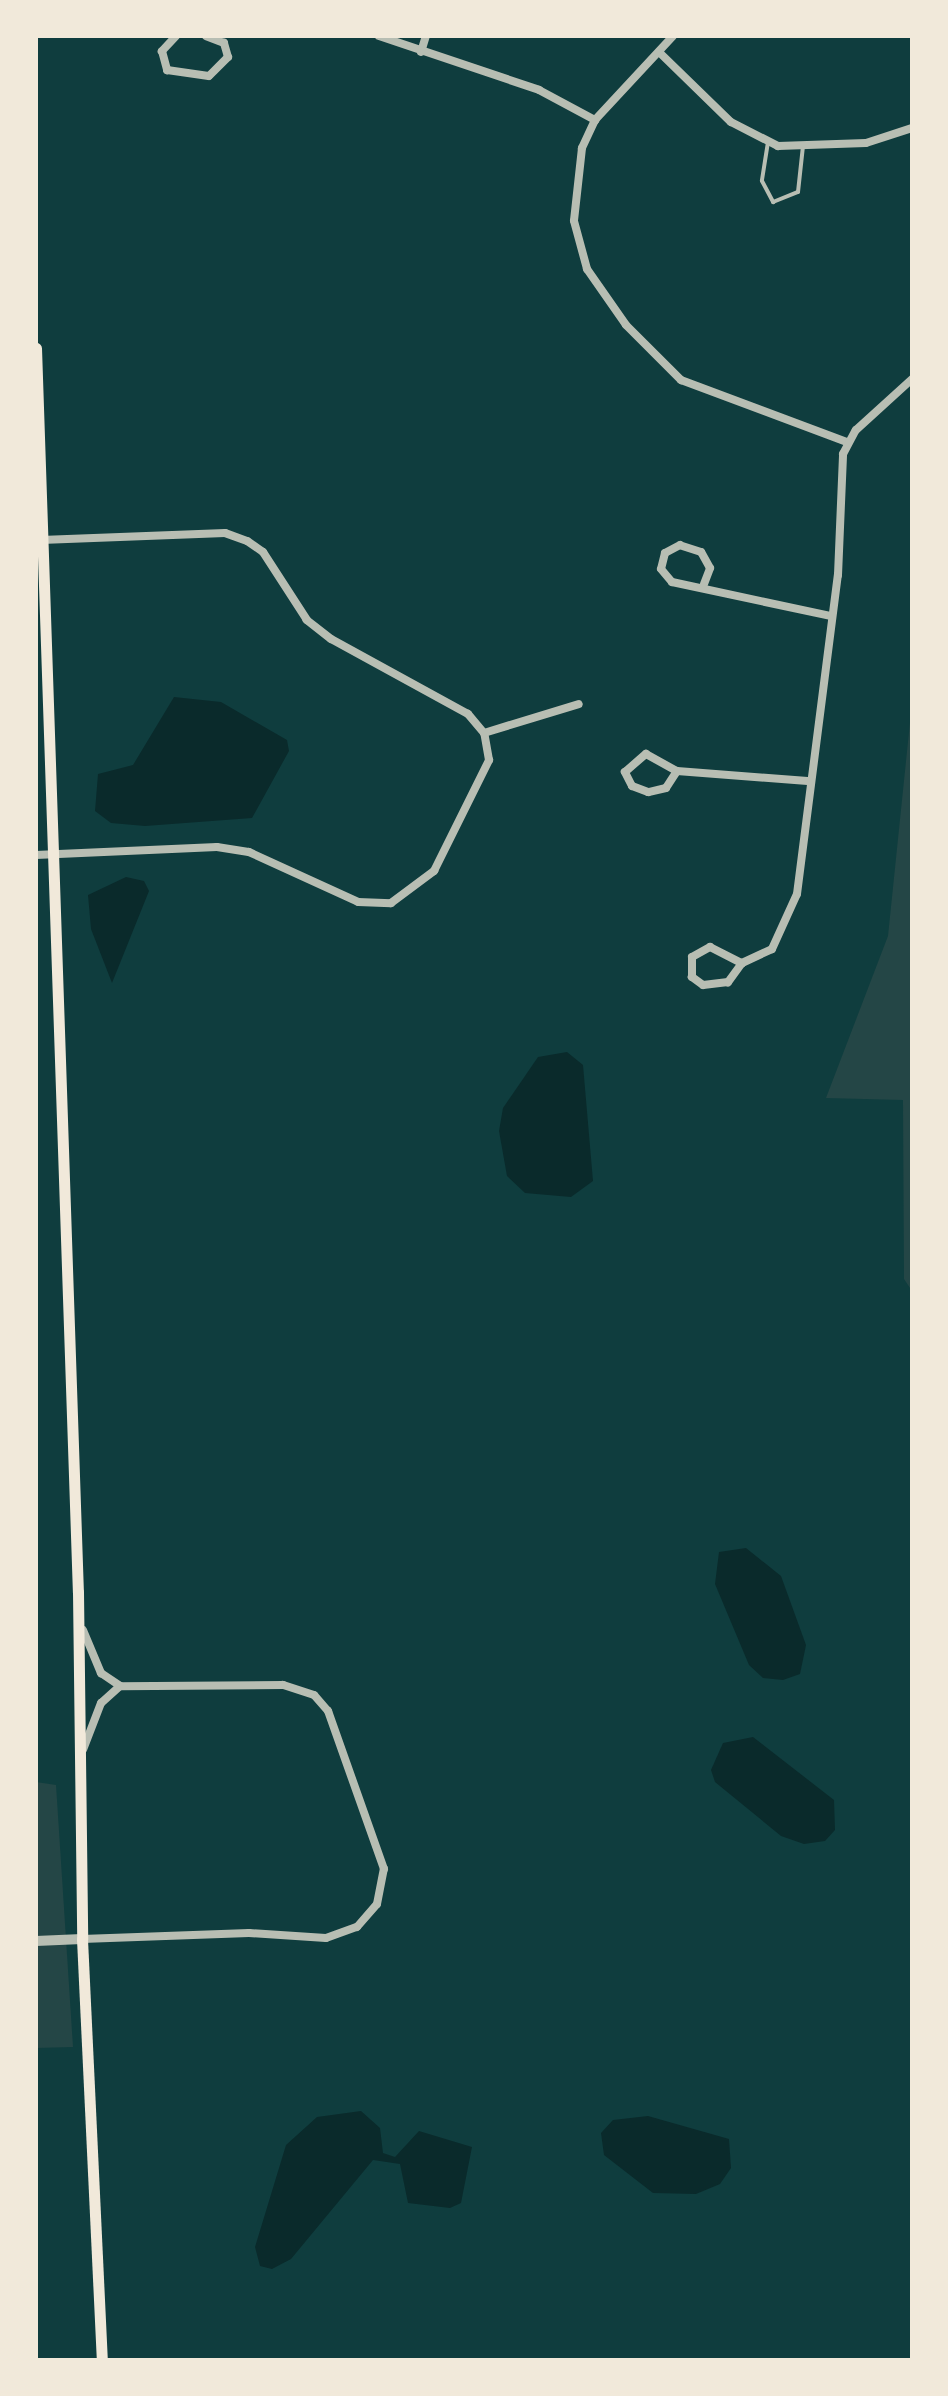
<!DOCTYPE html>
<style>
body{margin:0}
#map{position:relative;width:948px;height:2396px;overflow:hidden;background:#0f3d3e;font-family:Ubuntu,sans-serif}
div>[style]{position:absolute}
.green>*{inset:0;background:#244646}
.water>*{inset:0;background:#0a2a2b}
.service>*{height:4px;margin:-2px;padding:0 2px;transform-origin:2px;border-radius:2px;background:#b8beb3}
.minor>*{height:8px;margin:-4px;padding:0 4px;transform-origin:4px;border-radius:4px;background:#b8beb3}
.tertiary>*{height:10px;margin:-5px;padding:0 5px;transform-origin:5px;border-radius:5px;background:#b8beb3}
.secondary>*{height:11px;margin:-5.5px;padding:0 5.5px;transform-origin:5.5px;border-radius:5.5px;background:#f1e9da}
span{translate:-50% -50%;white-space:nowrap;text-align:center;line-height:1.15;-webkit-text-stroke:6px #f1e9da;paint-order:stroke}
.frame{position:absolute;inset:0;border:38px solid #f1e9da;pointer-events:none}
</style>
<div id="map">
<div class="green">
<i style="clip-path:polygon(912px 703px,912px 1291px,904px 1279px,903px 1100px,826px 1098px,888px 936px)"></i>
<i style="clip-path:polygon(36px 1782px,56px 1785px,73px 2047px,36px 2048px)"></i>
</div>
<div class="water">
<i style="clip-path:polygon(174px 697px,221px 702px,287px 740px,289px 751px,252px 818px,145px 826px,111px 823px,95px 811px,98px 774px,133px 765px)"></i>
<i style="clip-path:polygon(126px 877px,144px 881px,149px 891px,112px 983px,91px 929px,88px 895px)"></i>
<i style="clip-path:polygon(567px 1052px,583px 1065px,593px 1181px,571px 1197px,525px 1193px,507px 1176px,499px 1131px,503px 1108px,538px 1057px)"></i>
<i style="clip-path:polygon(746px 1548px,781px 1576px,806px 1645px,800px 1674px,783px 1680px,763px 1678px,749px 1665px,715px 1584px,719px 1552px)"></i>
<i style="clip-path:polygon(753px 1737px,834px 1800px,835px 1830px,825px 1841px,804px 1844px,781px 1836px,715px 1782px,711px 1770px,723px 1743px)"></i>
<i style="clip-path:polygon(361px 2111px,380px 2128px,383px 2153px,395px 2157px,419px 2131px,472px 2147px,461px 2203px,450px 2208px,408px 2203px,400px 2164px,373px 2160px,291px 2259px,272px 2269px,260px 2266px,255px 2247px,286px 2145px,317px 2117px)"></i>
<i style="clip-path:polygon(648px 2116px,729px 2139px,731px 2168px,720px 2184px,696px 2194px,653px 2193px,604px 2155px,601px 2133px,613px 2120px)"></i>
</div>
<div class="service">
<i style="left:768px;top:142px;width:39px;rotate:99deg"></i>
<i style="left:762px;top:181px;width:24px;rotate:62deg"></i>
<i style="left:773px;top:202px;width:27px;rotate:-22deg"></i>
<i style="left:798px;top:192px;width:46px;rotate:-83.8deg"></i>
</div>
<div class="minor">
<i style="left:176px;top:36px;width:21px;rotate:133deg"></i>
<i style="left:162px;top:51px;width:20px;rotate:75deg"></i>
<i style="left:167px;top:70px;width:42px;rotate:8.1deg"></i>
<i style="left:209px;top:76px;width:27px;rotate:-45deg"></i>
<i style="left:228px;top:57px;width:15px;rotate:-106deg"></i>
<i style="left:224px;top:43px;width:19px;rotate:-159deg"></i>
<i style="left:379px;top:36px;width:169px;rotate:18.6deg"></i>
<i style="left:539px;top:90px;width:64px;rotate:28.2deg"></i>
<i style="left:673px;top:36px;width:115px;rotate:132.9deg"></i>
<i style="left:595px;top:120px;width:31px;rotate:115deg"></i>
<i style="left:582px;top:148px;width:73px;rotate:96.3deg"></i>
<i style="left:574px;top:221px;width:50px;rotate:74.8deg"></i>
<i style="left:587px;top:269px;width:68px;rotate:55.1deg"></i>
<i style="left:626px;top:325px;width:78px;rotate:45deg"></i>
<i style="left:681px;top:380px;width:177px;rotate:20.5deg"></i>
<i style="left:421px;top:52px;width:17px;rotate:-73deg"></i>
<i style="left:660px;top:53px;width:99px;rotate:44.2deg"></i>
<i style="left:731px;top:122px;width:53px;rotate:27.1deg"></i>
<i style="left:778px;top:146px;width:88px;rotate:-2deg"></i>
<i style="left:866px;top:143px;width:48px;rotate:-18.1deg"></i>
<i style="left:704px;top:584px;width:17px;rotate:-69deg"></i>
<i style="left:710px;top:568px;width:18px;rotate:-119deg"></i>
<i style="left:701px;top:552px;width:22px;rotate:-162deg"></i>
<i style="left:680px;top:545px;width:17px;rotate:152deg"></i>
<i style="left:665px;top:553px;width:16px;rotate:104deg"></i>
<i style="left:661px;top:569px;width:17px;rotate:50deg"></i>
<i style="left:672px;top:582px;width:163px;rotate:12.1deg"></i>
<i style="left:484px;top:733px;width:99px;rotate:-17deg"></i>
<i style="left:677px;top:771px;width:20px;rotate:123deg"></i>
<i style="left:666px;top:788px;width:18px;rotate:167deg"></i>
<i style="left:648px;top:792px;width:17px;rotate:-159deg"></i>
<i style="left:632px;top:786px;width:16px;rotate:-117deg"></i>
<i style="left:625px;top:772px;width:28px;rotate:-41deg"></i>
<i style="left:646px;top:754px;width:35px;rotate:29deg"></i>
<i style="left:677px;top:771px;width:131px;rotate:4.4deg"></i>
<i style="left:36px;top:855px;width:181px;rotate:-2.5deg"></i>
<i style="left:217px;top:847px;width:32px;rotate:9deg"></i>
<i style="left:249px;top:852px;width:120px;rotate:24.6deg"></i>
<i style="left:358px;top:902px;width:33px;rotate:2deg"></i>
<i style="left:391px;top:903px;width:54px;rotate:-36.7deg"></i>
<i style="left:434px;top:871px;width:124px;rotate:-63.6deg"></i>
<i style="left:489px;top:760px;width:27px;rotate:-100deg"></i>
<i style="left:484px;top:733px;width:25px;rotate:-130deg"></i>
<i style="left:468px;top:714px;width:156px;rotate:-151.3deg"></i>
<i style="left:331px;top:639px;width:31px;rotate:-142deg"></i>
<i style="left:307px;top:620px;width:81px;rotate:-122.9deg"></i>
<i style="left:263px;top:552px;width:19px;rotate:-145deg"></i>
<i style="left:247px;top:541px;width:23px;rotate:-160deg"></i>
<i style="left:225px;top:533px;width:184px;rotate:177.8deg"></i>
<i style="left:710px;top:947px;width:36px;rotate:27deg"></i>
<i style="left:742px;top:963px;width:24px;rotate:126deg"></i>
<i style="left:728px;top:982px;width:25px;rotate:173deg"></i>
<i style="left:703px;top:985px;width:14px;rotate:-144deg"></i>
<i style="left:692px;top:977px;width:20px;rotate:-90deg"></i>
<i style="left:692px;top:957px;width:21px;rotate:-29deg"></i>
<i style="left:742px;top:963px;width:33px;rotate:-25deg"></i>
<i style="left:772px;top:949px;width:60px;rotate:-65.6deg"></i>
<i style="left:797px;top:894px;width:322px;rotate:-82.7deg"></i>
<i style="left:838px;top:575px;width:121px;rotate:-87.6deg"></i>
<i style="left:843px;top:454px;width:27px;rotate:-62deg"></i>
<i style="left:856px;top:430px;width:76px;rotate:-42.3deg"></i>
<i style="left:83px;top:1630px;width:47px;rotate:67.3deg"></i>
<i style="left:101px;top:1673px;width:23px;rotate:34deg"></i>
<i style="left:120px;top:1686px;width:25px;rotate:138deg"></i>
<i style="left:101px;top:1703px;width:50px;rotate:111deg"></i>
<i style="left:82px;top:1939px;width:167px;rotate:-2.1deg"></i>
<i style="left:249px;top:1933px;width:77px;rotate:3.7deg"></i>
<i style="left:326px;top:1938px;width:33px;rotate:-20deg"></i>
<i style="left:357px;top:1927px;width:30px;rotate:-49deg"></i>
<i style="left:377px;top:1904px;width:36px;rotate:-79deg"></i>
<i style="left:384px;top:1869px;width:168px;rotate:-109.5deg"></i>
<i style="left:328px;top:1711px;width:21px;rotate:-131deg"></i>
<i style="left:314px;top:1695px;width:33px;rotate:-162deg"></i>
<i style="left:283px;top:1685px;width:163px;rotate:179.6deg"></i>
</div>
<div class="tertiary">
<i style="left:36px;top:1941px;width:46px;rotate:-2.5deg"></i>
</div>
<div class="secondary">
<i style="left:36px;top:348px;width:1245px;rotate:88.07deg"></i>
<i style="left:78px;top:1592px;width:347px;rotate:89.3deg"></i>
<i style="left:82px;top:1939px;width:421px;rotate:87.3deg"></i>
</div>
<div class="frame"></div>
</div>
